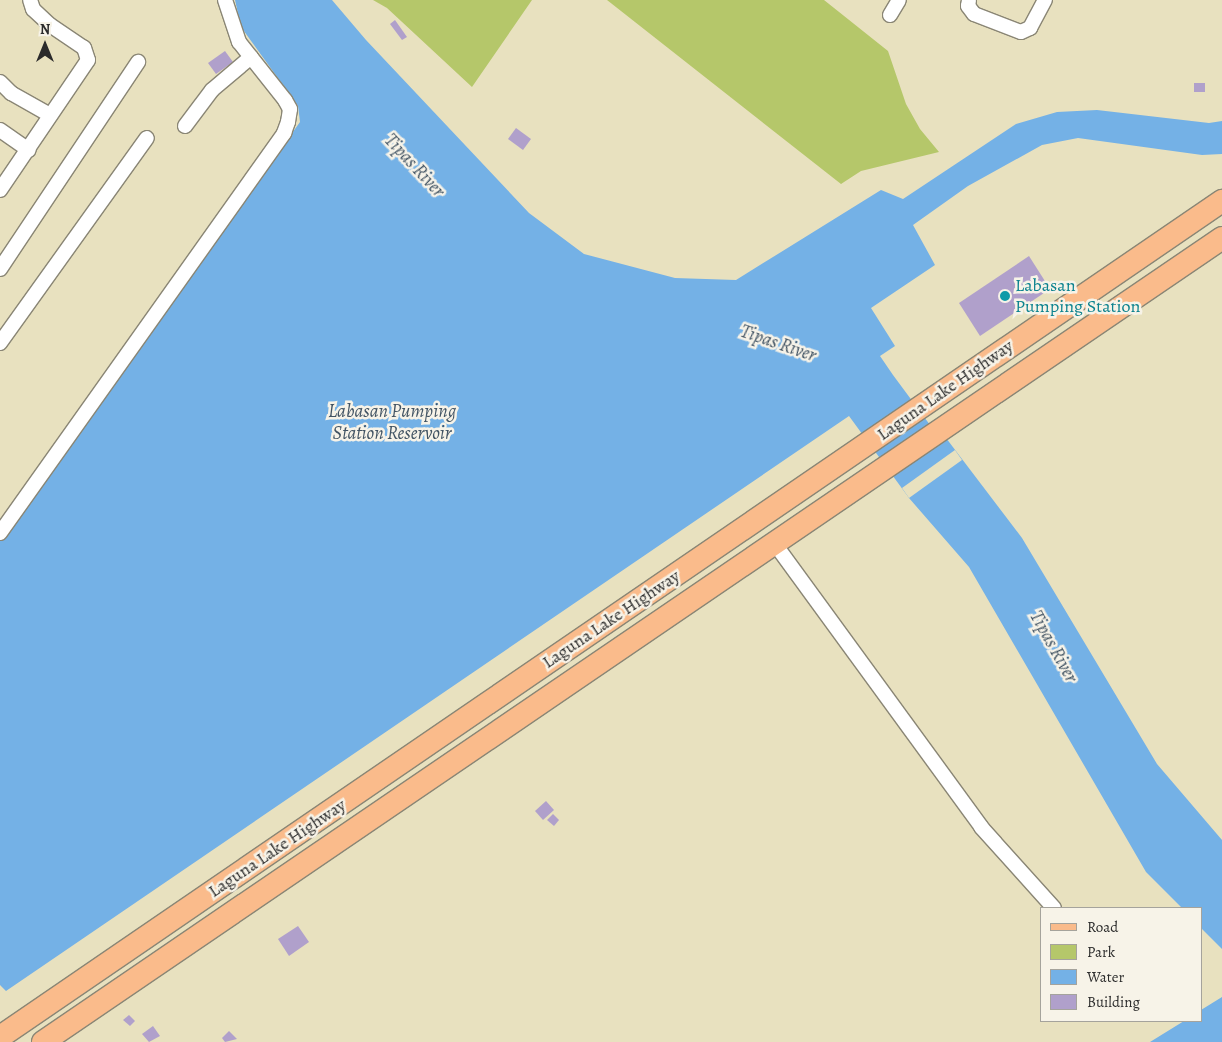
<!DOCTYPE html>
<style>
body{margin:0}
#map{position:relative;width:1222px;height:1042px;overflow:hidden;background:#e8e1bf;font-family:Alegreya,serif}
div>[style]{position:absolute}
.green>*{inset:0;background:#b5c76a}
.water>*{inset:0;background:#74b1e6}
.pier>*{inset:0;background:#e8e1bf}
.building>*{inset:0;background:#b0a0cb}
.roads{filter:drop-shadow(1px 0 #8a8675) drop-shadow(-1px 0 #8a8675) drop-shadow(0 1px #8a8675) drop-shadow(0 -1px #8a8675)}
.street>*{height:14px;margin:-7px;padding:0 7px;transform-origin:7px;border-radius:7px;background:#fff}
.primary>*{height:22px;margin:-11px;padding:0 11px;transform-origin:11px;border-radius:11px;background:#fabb8b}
.dots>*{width:14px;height:14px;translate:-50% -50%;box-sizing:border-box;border:2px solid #f7f3e8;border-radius:50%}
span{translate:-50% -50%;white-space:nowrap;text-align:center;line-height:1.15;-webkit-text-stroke:5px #f7f3e8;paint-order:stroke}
.culture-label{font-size:18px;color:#0d838f}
.left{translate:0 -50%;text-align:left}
.street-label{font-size:18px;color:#2b2b2b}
.water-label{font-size:19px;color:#415363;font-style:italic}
.legend{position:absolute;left:1040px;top:907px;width:162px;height:115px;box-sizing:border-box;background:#f7f3e8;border:1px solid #a5a39c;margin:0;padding:6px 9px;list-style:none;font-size:15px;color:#2b2b2b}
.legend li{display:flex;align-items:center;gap:10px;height:25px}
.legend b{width:25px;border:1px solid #a5a39c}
.north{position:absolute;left:20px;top:20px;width:50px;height:50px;-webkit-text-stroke:4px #f7f3e8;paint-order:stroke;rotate:0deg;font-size:14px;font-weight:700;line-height:20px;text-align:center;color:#2b2b2b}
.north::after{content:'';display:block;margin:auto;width:18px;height:22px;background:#2b2b2b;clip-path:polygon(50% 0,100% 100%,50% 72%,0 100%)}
</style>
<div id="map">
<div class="green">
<i style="clip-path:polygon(373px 0,532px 0,472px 87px,387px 8px)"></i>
<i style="clip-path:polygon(607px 0,824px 0,888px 51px,906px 104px,920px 129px,939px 152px,861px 171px,841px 184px)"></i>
</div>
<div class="water">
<i style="clip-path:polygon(235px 0,332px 0,366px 40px,529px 213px,584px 254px,675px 278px,736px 280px,881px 190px,903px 199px,1016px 124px,1057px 112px,1097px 110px,1209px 123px,1222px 121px,1222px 154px,1202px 155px,1078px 138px,1042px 145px,968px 186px,913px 225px,935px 265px,871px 308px,895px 346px,880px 356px,893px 375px,933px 429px,943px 434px,1022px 538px,1157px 764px,1222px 840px,1222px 949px,1201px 928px,1201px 908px,1182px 908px,1146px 872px,969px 567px,909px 498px,849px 416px,6px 991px,0 985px,0 541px,300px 122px,298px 106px,241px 27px)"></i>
<i style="clip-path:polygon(1222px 997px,1222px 1042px,1150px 1042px,1184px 1021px,1201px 1021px,1201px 1010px)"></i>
</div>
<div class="pier">
<i style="clip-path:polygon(955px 450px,962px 460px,909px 498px,902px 488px)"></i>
</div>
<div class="building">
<i style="clip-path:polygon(395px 20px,407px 37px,402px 40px,390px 24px)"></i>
<i style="clip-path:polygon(225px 51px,233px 62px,216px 74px,208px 63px)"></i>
<i style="clip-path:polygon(1194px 83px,1205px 83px,1205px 92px,1194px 92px)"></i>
<i style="clip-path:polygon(516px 128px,531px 139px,523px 150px,508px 139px)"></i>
<i style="clip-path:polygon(1029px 256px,1050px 289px,980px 336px,959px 303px)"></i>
<i style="clip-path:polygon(546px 801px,554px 810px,543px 820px,535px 811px)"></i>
<i style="clip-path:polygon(553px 814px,559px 820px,554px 826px,547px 820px)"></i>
<i style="clip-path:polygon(298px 926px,309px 942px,289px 956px,278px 939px)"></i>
<i style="clip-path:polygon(129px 1015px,135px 1021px,130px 1026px,123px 1020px)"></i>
<i style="clip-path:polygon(153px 1026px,160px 1036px,149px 1042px,142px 1034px)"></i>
<i style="clip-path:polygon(229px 1031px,237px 1039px,225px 1042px,222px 1038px)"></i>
</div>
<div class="roads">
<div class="street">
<i style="left:969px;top:0;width:6px;rotate:99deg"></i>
<i style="left:968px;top:6px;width:10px;rotate:53deg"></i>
<i style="left:974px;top:14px;width:50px;rotate:21deg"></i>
<i style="left:1021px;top:32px;width:10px;rotate:-24deg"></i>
<i style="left:1030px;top:28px;width:32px;rotate:-62deg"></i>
<i style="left:890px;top:15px;width:17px;rotate:-59deg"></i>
<i style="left:0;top:82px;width:16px;rotate:45deg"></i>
<i style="left:11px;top:93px;width:45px;rotate:29.4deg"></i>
<i style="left:185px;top:126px;width:45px;rotate:-53.1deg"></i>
<i style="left:212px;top:90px;width:51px;rotate:-40.2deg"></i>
<i style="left:0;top:130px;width:35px;rotate:35deg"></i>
<i style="left:0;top:190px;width:157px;rotate:-55.9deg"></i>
<i style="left:88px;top:60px;width:13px;rotate:-108deg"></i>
<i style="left:84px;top:48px;width:41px;rotate:-145.9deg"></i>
<i style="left:50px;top:25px;width:23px;rotate:-137deg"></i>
<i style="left:33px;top:9px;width:9px;rotate:-108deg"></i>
<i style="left:0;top:269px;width:249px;rotate:-56.3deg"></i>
<i style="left:0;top:343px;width:252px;rotate:-54.4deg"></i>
<i style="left:0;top:533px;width:491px;rotate:-54.6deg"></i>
<i style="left:284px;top:133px;width:12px;rotate:-70deg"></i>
<i style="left:288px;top:122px;width:13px;rotate:-81deg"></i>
<i style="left:290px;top:109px;width:10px;rotate:-119deg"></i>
<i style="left:285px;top:100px;width:74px;rotate:-128.4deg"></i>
<i style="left:239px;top:42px;width:44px;rotate:-108.4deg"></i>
<i style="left:775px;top:544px;width:350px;rotate:53.9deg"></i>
<i style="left:981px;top:827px;width:109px;rotate:48deg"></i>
</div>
<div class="primary">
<i style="left:0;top:1037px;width:1481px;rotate:-34.38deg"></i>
<i style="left:43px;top:1042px;width:1427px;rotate:-34.29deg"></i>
</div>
</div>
<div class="dots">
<i style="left:1005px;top:296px;background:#0f9aa8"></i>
</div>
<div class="culture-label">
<span class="left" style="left:1015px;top:296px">Labasan<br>Pumping Station</span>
</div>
<div class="street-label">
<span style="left:945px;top:390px;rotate:-35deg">Laguna Lake Highway</span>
<span style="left:611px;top:619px;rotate:-34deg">Laguna Lake Highway</span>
<span style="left:277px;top:848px;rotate:-34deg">Laguna Lake Highway</span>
</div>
<div class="water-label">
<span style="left:414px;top:166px;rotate:47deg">Tipas River</span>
<span style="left:778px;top:344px;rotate:19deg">Tipas River</span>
<span style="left:392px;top:423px">Labasan Pumping<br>Station Reservoir</span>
<span style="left:1053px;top:647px;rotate:61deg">Tipas River</span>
</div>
<ul class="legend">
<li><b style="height:6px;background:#fabb8b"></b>Road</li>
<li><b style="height:14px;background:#b5c76a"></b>Park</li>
<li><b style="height:14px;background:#74b1e6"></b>Water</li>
<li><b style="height:14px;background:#b0a0cb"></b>Building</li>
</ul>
<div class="north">N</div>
</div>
